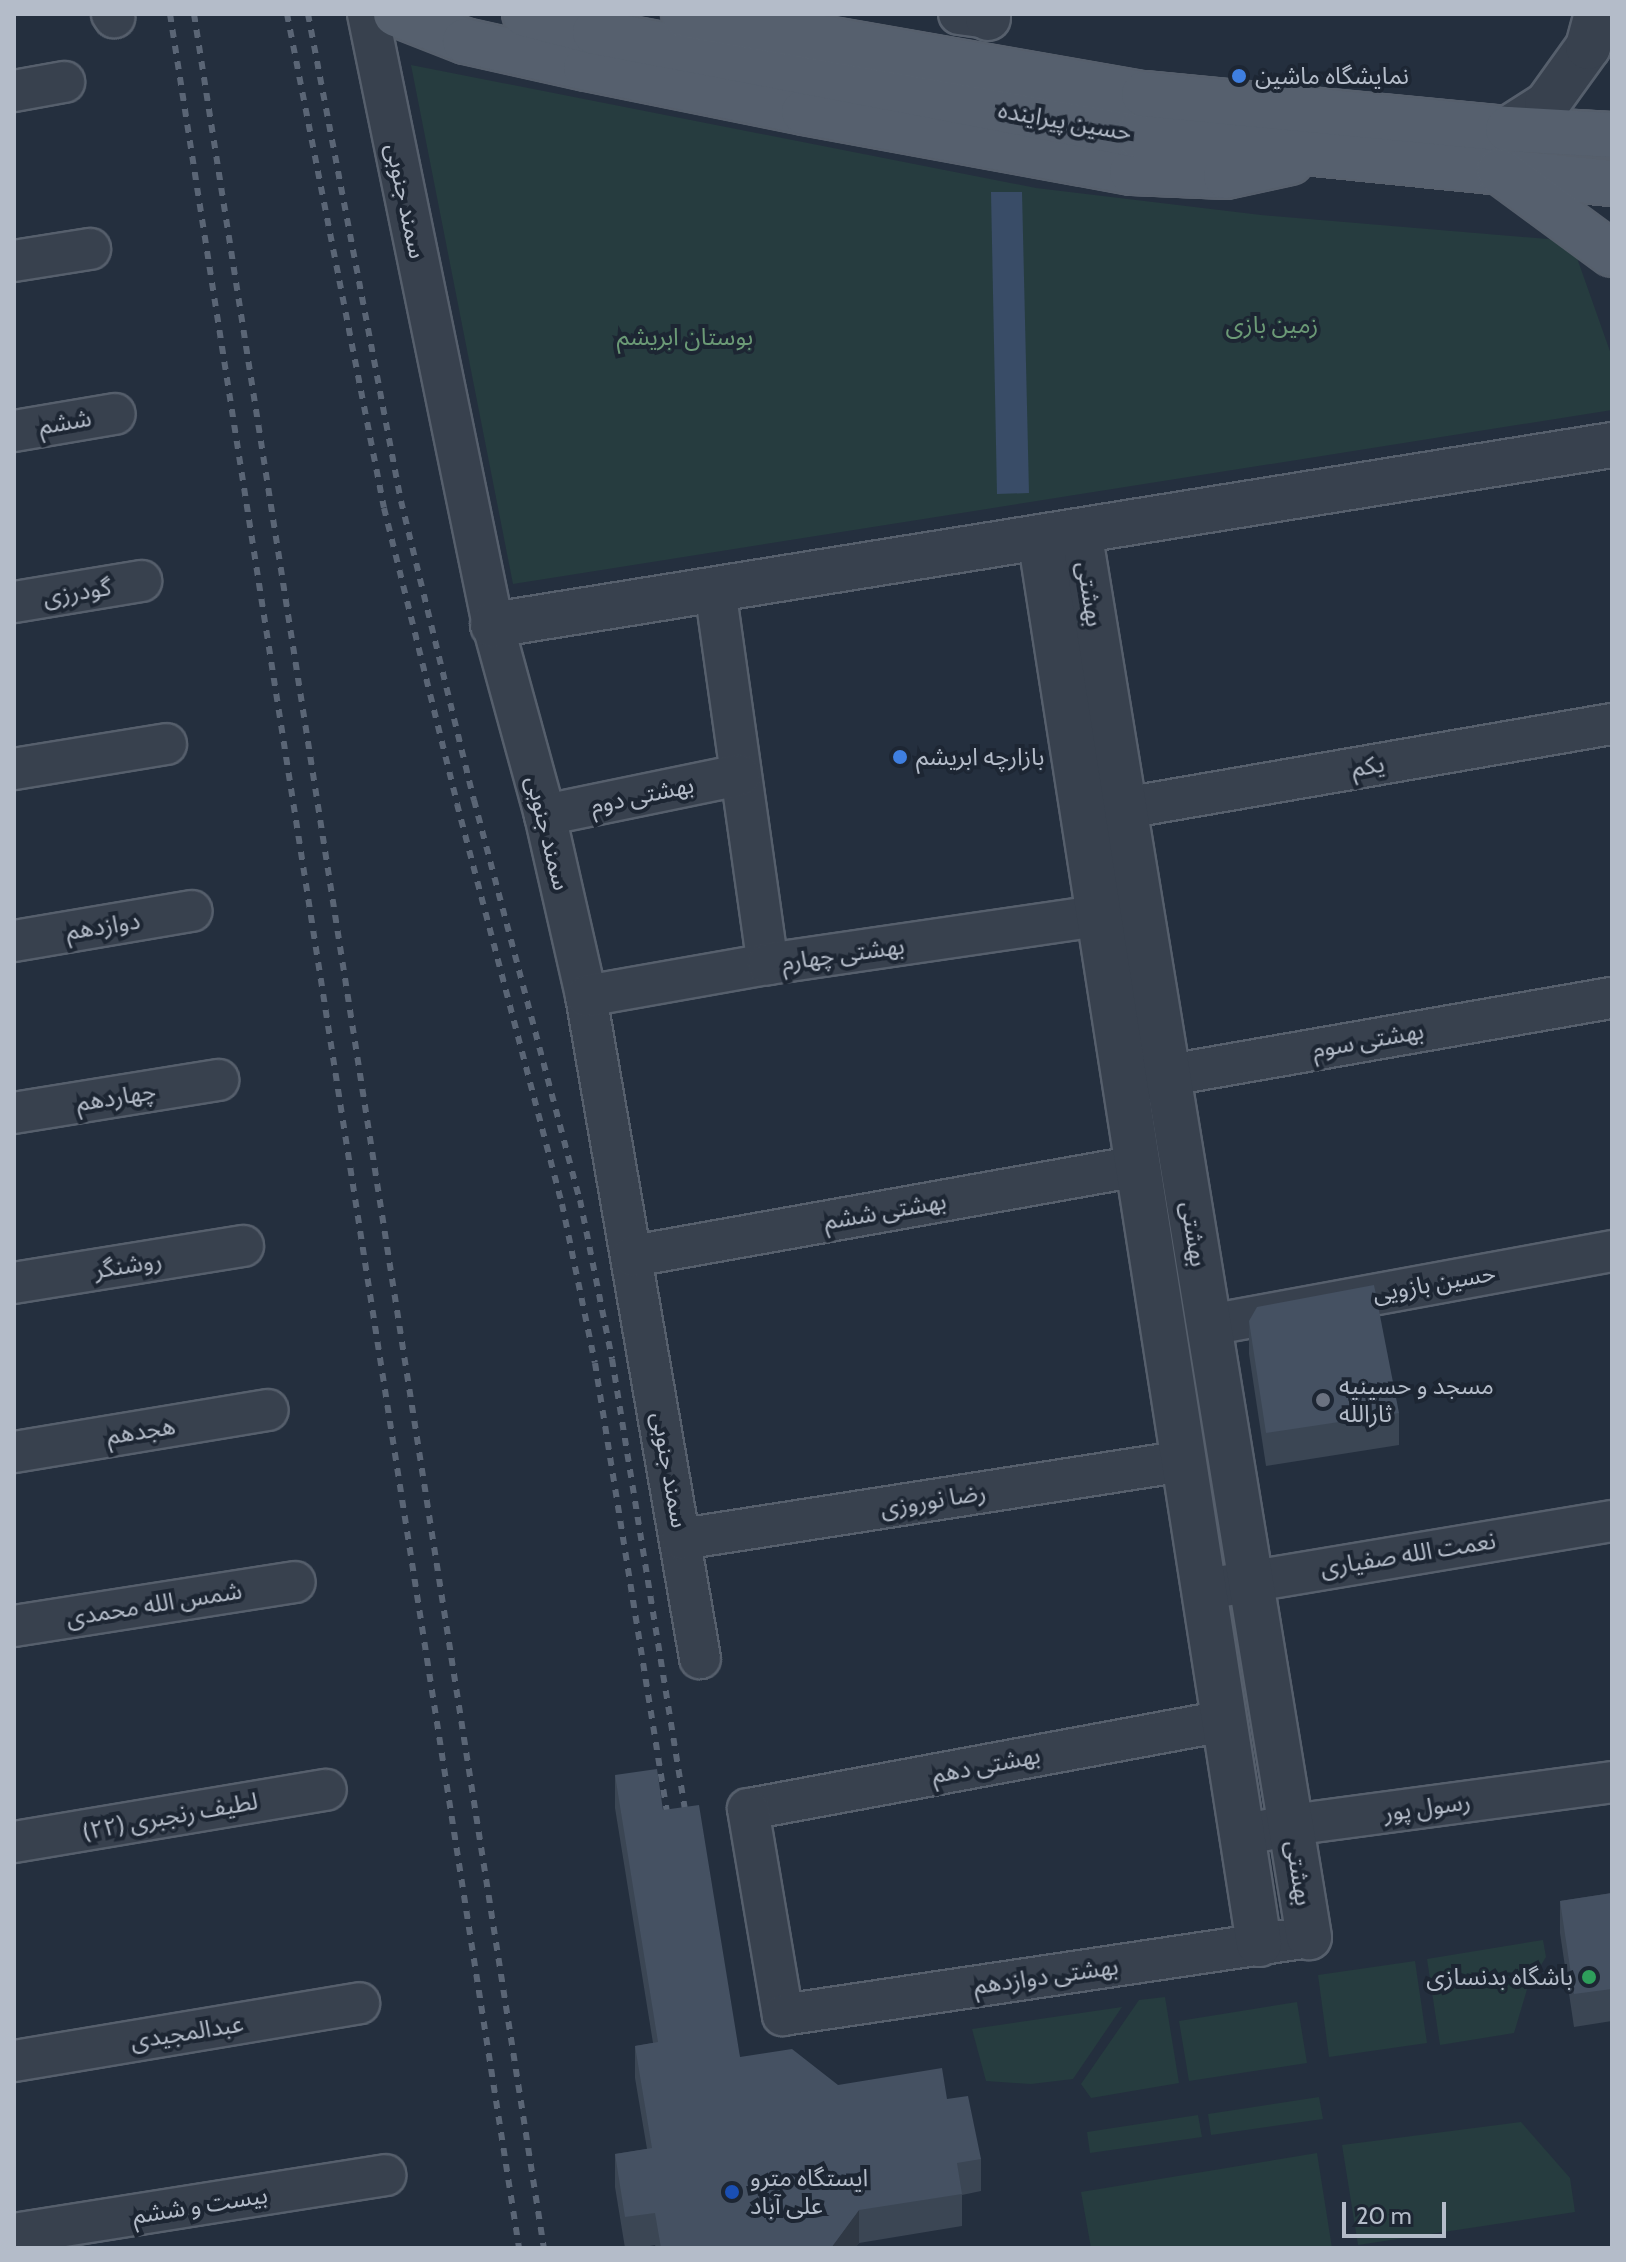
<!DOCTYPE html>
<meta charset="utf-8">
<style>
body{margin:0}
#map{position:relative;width:1626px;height:2262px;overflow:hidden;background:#242f3e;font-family:Cabin,"Noto Sans Arabic",sans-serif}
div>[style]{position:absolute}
.green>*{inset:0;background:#263c3f}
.water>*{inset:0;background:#394c67}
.roads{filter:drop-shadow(2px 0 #565f6c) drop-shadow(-2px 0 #565f6c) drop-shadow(0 2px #565f6c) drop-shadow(0 -2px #565f6c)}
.minor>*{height:40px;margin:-20px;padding:0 20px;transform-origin:20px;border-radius:20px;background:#38414e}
.tertiary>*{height:44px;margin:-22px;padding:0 22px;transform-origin:22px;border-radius:22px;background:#38414e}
.primary>*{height:44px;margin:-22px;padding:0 22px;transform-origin:22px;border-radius:22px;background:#56606e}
.rail>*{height:6px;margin-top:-3px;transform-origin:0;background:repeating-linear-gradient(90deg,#5a6575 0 8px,transparent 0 16px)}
.wall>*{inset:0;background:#3b4654}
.shaded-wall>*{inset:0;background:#303945}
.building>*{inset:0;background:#455162}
.dots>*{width:22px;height:22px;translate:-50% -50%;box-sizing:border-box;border:4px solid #1d2633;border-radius:50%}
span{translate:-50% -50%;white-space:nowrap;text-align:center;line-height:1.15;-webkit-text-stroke:8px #1d2633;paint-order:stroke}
.poi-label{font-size:24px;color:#b4bcc9}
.left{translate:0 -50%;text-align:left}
.right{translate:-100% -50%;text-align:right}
.street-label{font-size:24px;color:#b4bcc9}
.park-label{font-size:24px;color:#6b9a76}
.frame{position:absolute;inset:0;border:16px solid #b4bcc9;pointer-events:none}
.scale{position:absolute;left:1342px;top:2202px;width:104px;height:36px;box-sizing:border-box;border:4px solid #b4bcc9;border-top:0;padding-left:10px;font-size:24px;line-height:28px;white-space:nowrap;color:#b4bcc9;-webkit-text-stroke:6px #1d2633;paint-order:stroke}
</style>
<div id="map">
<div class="green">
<i style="clip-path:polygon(411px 65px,1036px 188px,1261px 215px,1571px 241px,1612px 357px,1612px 410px,513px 584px)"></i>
<i style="clip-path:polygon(1543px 1940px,1546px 1957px,1528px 1986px,1514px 2033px,1440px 2045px,1427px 1959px)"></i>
<i style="clip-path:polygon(1415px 1961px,1427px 2043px,1329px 2057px,1318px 1975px)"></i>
<i style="clip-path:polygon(1165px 1997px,1179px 2083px,1091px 2098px,1081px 2084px,1139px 2000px)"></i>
<i style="clip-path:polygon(1297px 2002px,1307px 2063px,1189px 2081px,1179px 2021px)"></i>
<i style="clip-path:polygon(1122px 2007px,1073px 2079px,1031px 2084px,986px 2081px,972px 2029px)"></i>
<i style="clip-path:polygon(1319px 2097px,1323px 2119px,1211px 2135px,1208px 2114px)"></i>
<i style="clip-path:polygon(1198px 2115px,1202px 2137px,1090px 2153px,1087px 2132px)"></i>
<i style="clip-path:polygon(1521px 2122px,1570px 2178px,1575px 2212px,1358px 2245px,1342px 2145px)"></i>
<i style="clip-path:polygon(1317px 2153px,1332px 2248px,1091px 2248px,1081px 2192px)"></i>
</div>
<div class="water">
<i style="clip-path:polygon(991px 192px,1022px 192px,1029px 493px,997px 494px)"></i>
</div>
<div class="roads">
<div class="minor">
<i style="left:112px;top:14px;width:4px;rotate:56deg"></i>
<i style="left:368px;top:14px;width:624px;rotate:78.44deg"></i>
<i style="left:493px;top:625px;width:197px;rotate:74.7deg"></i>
<i style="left:545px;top:815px;width:186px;rotate:77.2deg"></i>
<i style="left:586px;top:996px;width:672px;rotate:80.23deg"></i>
<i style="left:959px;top:14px;width:29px;rotate:8deg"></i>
<i style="left:14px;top:91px;width:51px;rotate:-10.2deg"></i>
<i style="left:14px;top:261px;width:77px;rotate:-9deg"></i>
<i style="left:14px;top:431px;width:102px;rotate:-9.6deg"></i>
<i style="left:715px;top:589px;width:379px;rotate:82deg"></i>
<i style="left:14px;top:602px;width:129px;rotate:-9.4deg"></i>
<i style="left:14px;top:769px;width:154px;rotate:-9.3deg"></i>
<i style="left:1125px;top:808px;width:494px;rotate:-9.8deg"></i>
<i style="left:545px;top:815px;width:199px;rotate:-11.6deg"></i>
<i style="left:14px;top:941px;width:180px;rotate:-9.6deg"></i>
<i style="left:586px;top:996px;width:185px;rotate:-10deg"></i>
<i style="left:768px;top:964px;width:334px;rotate:-8.3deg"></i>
<i style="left:1135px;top:1081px;width:484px;rotate:-9.9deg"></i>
<i style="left:14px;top:1113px;width:207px;rotate:-9.2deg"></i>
<i style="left:633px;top:1256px;width:513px;rotate:-10.11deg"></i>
<i style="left:14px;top:1283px;width:232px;rotate:-9.2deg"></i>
<i style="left:1209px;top:1325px;width:410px;rotate:-10.4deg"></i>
<i style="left:14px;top:1452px;width:257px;rotate:-9.4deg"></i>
<i style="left:682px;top:1539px;width:508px;rotate:-8.83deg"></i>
<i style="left:1218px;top:1587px;width:399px;rotate:-9.5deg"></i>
<i style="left:14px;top:1626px;width:284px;rotate:-8.9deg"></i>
<i style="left:1224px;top:1721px;width:484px;rotate:169.5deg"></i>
<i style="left:748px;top:1809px;width:209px;rotate:80.4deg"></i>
<i style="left:783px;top:2015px;width:532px;rotate:-8.43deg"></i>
<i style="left:1242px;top:1835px;width:50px;rotate:-11.5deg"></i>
<i style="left:1291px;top:1825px;width:324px;rotate:-7.6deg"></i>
<i style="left:14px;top:1842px;width:316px;rotate:-9.5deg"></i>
<i style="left:14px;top:2061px;width:350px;rotate:-9.5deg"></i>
<i style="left:14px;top:2234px;width:376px;rotate:-9deg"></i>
</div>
<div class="tertiary">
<i style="left:988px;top:18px;width:4px;rotate:-90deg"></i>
<i style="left:1508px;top:129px;width:46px;rotate:-32.7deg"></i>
<i style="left:1547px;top:104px;width:70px;rotate:-54.3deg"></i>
<i style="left:1588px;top:47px;width:34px;rotate:-75deg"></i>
<i style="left:1079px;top:531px;width:1425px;rotate:80.71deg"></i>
<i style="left:1040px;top:537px;width:1424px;rotate:81.15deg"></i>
<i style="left:493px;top:625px;width:1133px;rotate:-9.14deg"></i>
</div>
<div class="primary">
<i style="left:396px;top:14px;width:74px;rotate:21.4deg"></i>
<i style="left:465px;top:41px;width:124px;rotate:12.6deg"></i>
<i style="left:586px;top:68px;width:222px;rotate:11.4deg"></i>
<i style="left:804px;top:112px;width:333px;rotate:10.4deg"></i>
<i style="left:1132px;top:172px;width:94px;rotate:2.4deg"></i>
<i style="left:1226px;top:176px;width:66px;rotate:-12.3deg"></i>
<i style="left:525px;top:14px;width:72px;rotate:14.4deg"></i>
<i style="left:595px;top:32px;width:552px;rotate:10.76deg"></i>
<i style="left:1137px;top:135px;width:477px;rotate:5.8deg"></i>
<i style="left:684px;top:14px;width:467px;rotate:9.9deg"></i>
<i style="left:1144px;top:94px;width:366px;rotate:5.5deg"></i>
<i style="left:1508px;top:129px;width:104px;rotate:3.3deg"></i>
<i style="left:1499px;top:171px;width:140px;rotate:36.3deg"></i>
</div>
</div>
<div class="rail">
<i style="left:170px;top:14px;width:2261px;rotate:81.12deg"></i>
<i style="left:194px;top:14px;width:2261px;rotate:81.1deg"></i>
<i style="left:287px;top:14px;width:503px;rotate:78.89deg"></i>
<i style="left:384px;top:508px;width:305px;rotate:76.1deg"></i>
<i style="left:457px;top:804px;width:414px;rotate:75.3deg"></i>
<i style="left:562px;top:1204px;width:162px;rotate:78.3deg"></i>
<i style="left:595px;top:1363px;width:476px;rotate:80.9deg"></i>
<i style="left:308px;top:14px;width:496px;rotate:79.2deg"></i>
<i style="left:401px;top:501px;width:308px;rotate:76.3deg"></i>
<i style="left:474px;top:800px;width:414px;rotate:75.2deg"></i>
<i style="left:580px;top:1200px;width:162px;rotate:78.6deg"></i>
<i style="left:612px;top:1359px;width:476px;rotate:80.8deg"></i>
</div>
<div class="wall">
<i style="clip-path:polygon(1249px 1321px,1399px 1413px,1399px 1445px,1266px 1466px,1249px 1354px)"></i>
<i style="clip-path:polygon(615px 1775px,663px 1810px,740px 2057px,838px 2085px,947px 2099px,981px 2159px,981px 2191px,962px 2195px,962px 2226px,859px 2243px,855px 2248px,656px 2248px,655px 2245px,639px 2248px,625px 2248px,615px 2187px,615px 2154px,647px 2149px,635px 2078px,635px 2046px,653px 2043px,615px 1808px)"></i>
<i style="clip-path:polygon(1612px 1893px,1612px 2021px,1574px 2027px,1560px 1933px,1560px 1901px)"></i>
</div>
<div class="shaded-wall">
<i style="clip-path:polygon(859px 2210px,859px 2243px,855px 2248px,831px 2248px)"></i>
</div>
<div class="building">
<i style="clip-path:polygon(1374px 1285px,1399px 1413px,1266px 1433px,1249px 1321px,1257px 1307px)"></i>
<i style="clip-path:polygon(657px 1769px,663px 1810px,699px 1805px,740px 2057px,792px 2049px,838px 2085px,942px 2068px,947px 2099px,968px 2096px,981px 2159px,957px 2163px,962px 2194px,859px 2210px,831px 2248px,661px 2248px,655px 2213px,625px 2217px,615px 2154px,652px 2148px,635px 2046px,658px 2042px,615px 1775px)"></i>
<i style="clip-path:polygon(1612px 1893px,1612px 1989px,1574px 1994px,1560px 1901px)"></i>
</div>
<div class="dots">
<i style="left:1239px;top:76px;background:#3f7fe0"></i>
<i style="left:900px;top:757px;background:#3f7fe0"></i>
<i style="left:1323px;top:1400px;background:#6b7280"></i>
<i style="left:1589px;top:1977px;background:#2e9e5b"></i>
<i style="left:732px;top:2192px;background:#1a4fb4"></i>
</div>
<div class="poi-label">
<span class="left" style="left:1255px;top:76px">نمایشگاه ماشین</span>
<span class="left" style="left:916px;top:757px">بازارچه ابریشم</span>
<span class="left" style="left:1339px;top:1400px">مسجد و حسینیه<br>ثارالله</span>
<span class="right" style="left:1573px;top:1977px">باشگاه بدنسازی</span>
<span class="left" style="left:750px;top:2192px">ایستگاه مترو<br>علی آباد</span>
</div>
<div class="street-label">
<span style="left:1065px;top:121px;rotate:10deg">حسین پیراینده</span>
<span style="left:406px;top:201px;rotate:78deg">سمند جنوبی</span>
<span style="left:65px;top:422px;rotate:-10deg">ششم</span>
<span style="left:77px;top:592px;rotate:-9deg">گودرزی</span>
<span style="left:1090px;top:594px;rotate:81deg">بهشتی</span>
<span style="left:1368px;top:766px;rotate:-10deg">یکم</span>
<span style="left:642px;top:795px;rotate:-12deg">بهشتی دوم</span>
<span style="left:548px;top:833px;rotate:76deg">سمند جنوبی</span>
<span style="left:103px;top:926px;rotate:-9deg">دوازدهم</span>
<span style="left:843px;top:954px;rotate:-8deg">بهشتی چهارم</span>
<span style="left:1368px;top:1040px;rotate:-10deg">بهشتی سوم</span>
<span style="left:116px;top:1097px;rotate:-9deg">چهاردهم</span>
<span style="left:885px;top:1211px;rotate:-10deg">بهشتی ششم</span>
<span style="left:1194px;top:1234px;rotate:81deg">بهشتی</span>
<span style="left:128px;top:1265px;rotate:-9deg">روشنگر</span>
<span style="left:1434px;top:1283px;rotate:-10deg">حسین بازویی</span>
<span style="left:141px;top:1431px;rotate:-9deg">هجدهم</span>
<span style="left:670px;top:1470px;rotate:80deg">سمند جنوبی</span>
<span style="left:933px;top:1500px;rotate:-9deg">رضا نوروزی</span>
<span style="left:1408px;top:1554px;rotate:-9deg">نعمت الله صفیاری</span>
<span style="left:154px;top:1604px;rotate:-9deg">شمس الله محمدی</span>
<span style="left:986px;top:1765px;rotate:-11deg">بهشتی دهم</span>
<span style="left:1427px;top:1807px;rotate:-8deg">رسول پور</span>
<span style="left:170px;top:1816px;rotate:-10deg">لطیف رنجبری (۲۲)</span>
<span style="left:1299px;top:1873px;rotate:81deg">بهشتی</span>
<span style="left:1046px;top:1976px;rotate:-8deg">بهشتی دوازدهم</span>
<span style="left:187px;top:2032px;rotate:-9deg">عبدالمجیدی</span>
<span style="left:200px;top:2205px;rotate:-9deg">بیست و ششم</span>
</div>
<div class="park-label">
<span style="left:1272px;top:325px">زمین بازی</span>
<span style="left:685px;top:337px">بوستان ابریشم</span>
</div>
<div class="frame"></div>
<div class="scale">20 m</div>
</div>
